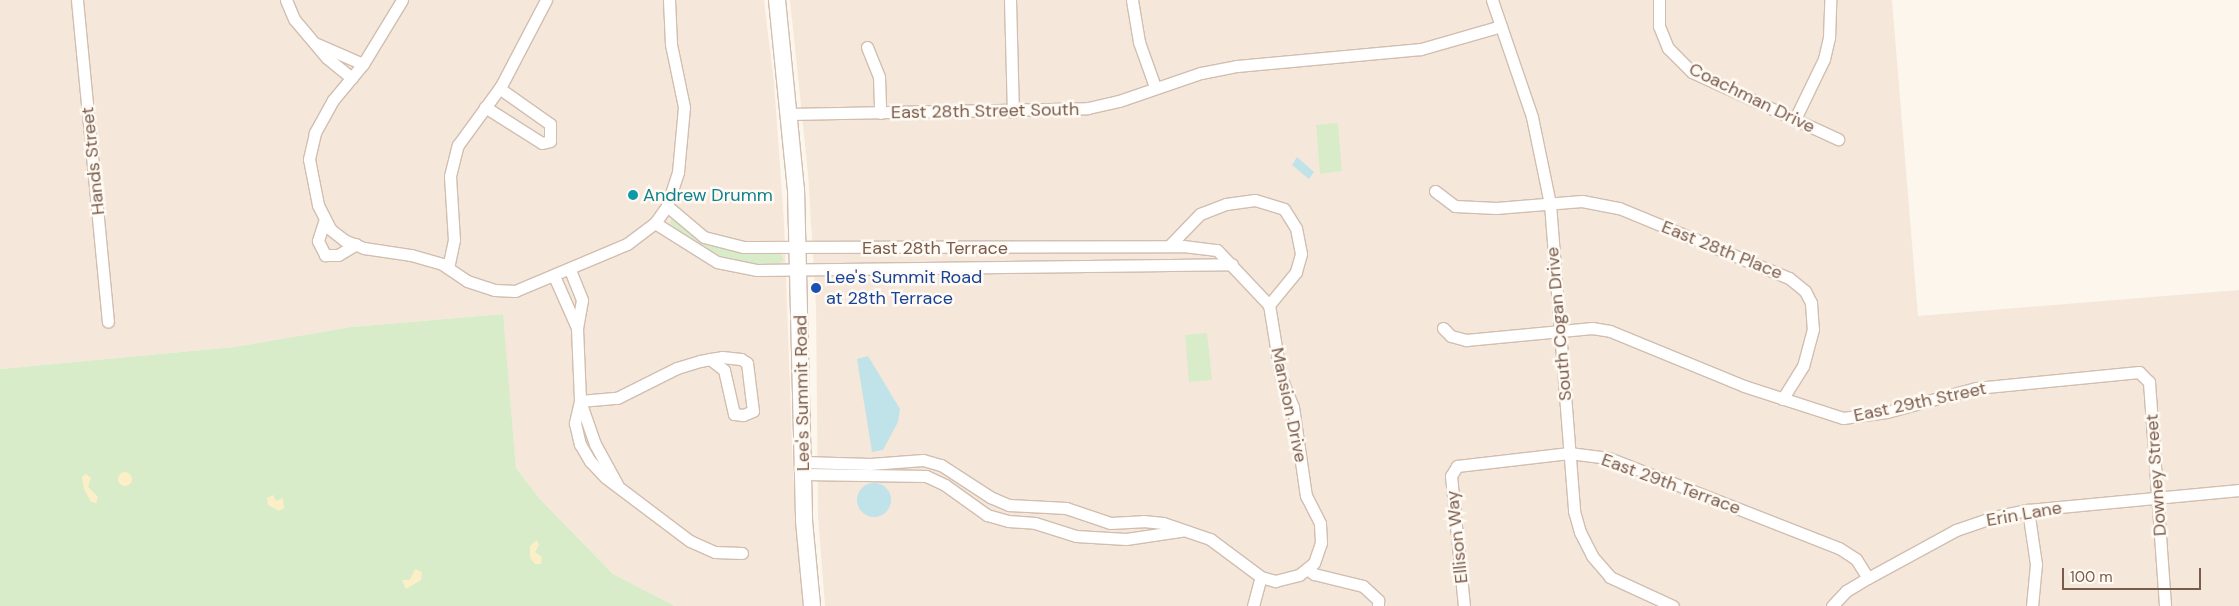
<!DOCTYPE html>
<style>
body{margin:0}
#map{position:relative;width:2239px;height:606px;overflow:hidden;background:#fdf6ec;font-family:"DM Sans",sans-serif}
div>[style]{position:absolute}
.residential>*{inset:0;background:#f5e8da}
.green>*{inset:0;background:#d8ecc9}
.sand>*{inset:0;background:#fcefc7}
.round{border-radius:50%}
.water>*{inset:0;background:#bfe3e8}
.roads{filter:drop-shadow(1px 0 #d1beb0) drop-shadow(-1px 0 #d1beb0) drop-shadow(0 1px #d1beb0) drop-shadow(0 -1px #d1beb0)}
.minor>*{height:11px;margin:-5.5px;padding:0 5.5px;transform-origin:5.5px;border-radius:5.5px;background:#fff}
.secondary>*{height:16px;margin:-8px;padding:0 8px;transform-origin:8px;border-radius:8px;background:#fff}
.dots>*{width:14px;height:14px;translate:-50% -50%;box-sizing:border-box;border:2px solid #fffaf3;border-radius:50%}
span{translate:-50% -50%;white-space:nowrap;text-align:center;line-height:1.15;-webkit-text-stroke:5px #fffaf3;paint-order:stroke}
.street-label{font-size:18px;color:#7a5c4d}
.culture-label{font-size:18px;color:#0d838f}
.left{translate:0 -50%;text-align:left}
.transit-label{font-size:18px;color:#164399}
.scale{position:absolute;left:2062px;top:568px;width:139px;height:22px;box-sizing:border-box;border:2px solid #7a5c4d;border-top:0;padding-left:6px;font-size:15px;line-height:18px;white-space:nowrap;color:#7a5c4d;-webkit-text-stroke:4px #fffaf3;paint-order:stroke}
</style>
<div id="map">
<div class="residential">
<i style="clip-path:polygon(0 0,764px 0,774px 82px,784px 221px,793px 472px,803px 606px,675px 606px,613px 574px,539px 498px,516px 468px,502px 314px,351px 327px,234px 347px,0 369px)"></i>
<i style="clip-path:polygon(790px 0,1892px 0,1918px 316px,2239px 290px,2239px 606px,825px 606px,818px 517px,816px 306px,808px 174px)"></i>
</div>
<div class="green">
<i style="clip-path:polygon(1338px 123px,1342px 171px,1320px 174px,1316px 125px)"></i>
<i style="clip-path:polygon(671px 219px,721px 247px,779px 251px,784px 260px,778px 264px,762px 265px,731px 261px,700px 245px,670px 224px)"></i>
<i style="clip-path:polygon(503px 314px,516px 468px,539px 498px,613px 574px,675px 606px,0 606px,0 369px,234px 347px,351px 327px)"></i>
<i style="clip-path:polygon(1207px 333px,1212px 380px,1189px 382px,1185px 335px)"></i>
</div>
<div class="sand">
<i class="round" style="left:118px;top:472px;width:14px;height:14px"></i>
<i style="clip-path:polygon(86px 474px,91px 478px,88px 487px,98px 497px,96px 503px,91px 502px,84px 489px,82px 477px)"></i>
<i style="clip-path:polygon(273px 495px,276px 501px,283px 498px,284px 508px,279px 511px,268px 505px,267px 498px)"></i>
<i style="clip-path:polygon(537px 540px,539px 545px,535px 552px,542px 557px,541px 564px,535px 564px,530px 558px,530px 546px)"></i>
<i style="clip-path:polygon(415px 569px,422px 572px,421px 580px,406px 589px,402px 580px,410px 580px)"></i>
</div>
<div class="water">
<i style="clip-path:polygon(1297px 157px,1314px 172px,1309px 179px,1292px 165px)"></i>
<i style="clip-path:polygon(868px 356px,900px 409px,898px 422px,883px 450px,872px 452px,857px 359px)"></i>
<i class="round" style="left:857px;top:483px;width:34px;height:34px"></i>
</div>
<div class="roads">
<div class="minor">
<i style="left:77px;top:0;width:323px;rotate:84.5deg"></i>
<i style="left:286px;top:0;width:21px;rotate:67deg"></i>
<i style="left:294px;top:19px;width:51px;rotate:49.8deg"></i>
<i style="left:327px;top:58px;width:32px;rotate:39deg"></i>
<i style="left:402px;top:0;width:75px;rotate:121.4deg"></i>
<i style="left:363px;top:64px;width:47px;rotate:129.8deg"></i>
<i style="left:333px;top:100px;width:38px;rotate:119deg"></i>
<i style="left:315px;top:133px;width:27px;rotate:103deg"></i>
<i style="left:309px;top:159px;width:47px;rotate:78.9deg"></i>
<i style="left:318px;top:205px;width:27px;rotate:63deg"></i>
<i style="left:330px;top:229px;width:18px;rotate:38deg"></i>
<i style="left:344px;top:240px;width:22px;rotate:22deg"></i>
<i style="left:364px;top:248px;width:48px;rotate:8.5deg"></i>
<i style="left:411px;top:255px;width:32px;rotate:16deg"></i>
<i style="left:442px;top:264px;width:30px;rotate:34deg"></i>
<i style="left:467px;top:281px;width:29px;rotate:18deg"></i>
<i style="left:495px;top:290px;width:20px;rotate:3deg"></i>
<i style="left:515px;top:291px;width:121px;rotate:-22.8deg"></i>
<i style="left:627px;top:244px;width:35px;rotate:-37deg"></i>
<i style="left:655px;top:223px;width:21px;rotate:-55deg"></i>
<i style="left:667px;top:206px;width:36px;rotate:-72deg"></i>
<i style="left:678px;top:172px;width:65px;rotate:-84.7deg"></i>
<i style="left:684px;top:107px;width:64px;rotate:-101.7deg"></i>
<i style="left:671px;top:44px;width:44px;rotate:-92.6deg"></i>
<i style="left:1010px;top:0;width:112px;rotate:88.5deg"></i>
<i style="left:1132px;top:0;width:43px;rotate:80.5deg"></i>
<i style="left:1139px;top:42px;width:48px;rotate:70.4deg"></i>
<i style="left:1492px;top:0;width:124px;rotate:71.1deg"></i>
<i style="left:1532px;top:117px;width:89px;rotate:78.3deg"></i>
<i style="left:1550px;top:204px;width:308px;rotate:85.5deg"></i>
<i style="left:1574px;top:511px;width:22px;rotate:74deg"></i>
<i style="left:1580px;top:532px;width:27px;rotate:63deg"></i>
<i style="left:1592px;top:556px;width:28px;rotate:49deg"></i>
<i style="left:1610px;top:577px;width:69px;rotate:24.7deg"></i>
<i style="left:1659px;top:0;width:26px;rotate:90deg"></i>
<i style="left:1659px;top:26px;width:24px;rotate:68deg"></i>
<i style="left:1668px;top:48px;width:34px;rotate:45deg"></i>
<i style="left:1692px;top:72px;width:161px;rotate:24.7deg"></i>
<i style="left:317px;top:44px;width:50px;rotate:23.5deg"></i>
<i style="left:867px;top:47px;width:32px;rotate:68deg"></i>
<i style="left:879px;top:77px;width:36px;rotate:88deg"></i>
<i style="left:485px;top:107px;width:67px;rotate:32.3deg"></i>
<i style="left:542px;top:143px;width:8px;rotate:-14deg"></i>
<i style="left:550px;top:141px;width:17px;rotate:-90deg"></i>
<i style="left:550px;top:124px;width:62px;rotate:-144.8deg"></i>
<i style="left:788px;top:114px;width:300px;rotate:-1.1deg"></i>
<i style="left:1088px;top:108px;width:32px;rotate:-13deg"></i>
<i style="left:1119px;top:101px;width:87px;rotate:-18.9deg"></i>
<i style="left:1201px;top:73px;width:37px;rotate:-11deg"></i>
<i style="left:1237px;top:66px;width:185px;rotate:-5.3deg"></i>
<i style="left:1421px;top:49px;width:83px;rotate:-16deg"></i>
<i style="left:1795px;top:119px;width:67px;rotate:-64.2deg"></i>
<i style="left:1824px;top:59px;width:22px;rotate:-77deg"></i>
<i style="left:1829px;top:38px;width:38px;rotate:-88deg"></i>
<i style="left:1435px;top:191px;width:25px;rotate:37deg"></i>
<i style="left:1455px;top:206px;width:41px;rotate:2.8deg"></i>
<i style="left:1496px;top:208px;width:86px;rotate:-4.7deg"></i>
<i style="left:1582px;top:201px;width:38px;rotate:11deg"></i>
<i style="left:1619px;top:208px;width:184px;rotate:22.4deg"></i>
<i style="left:1789px;top:278px;width:21px;rotate:39deg"></i>
<i style="left:1805px;top:291px;width:13px;rotate:63deg"></i>
<i style="left:1811px;top:303px;width:26px;rotate:86deg"></i>
<i style="left:1813px;top:329px;width:38px;rotate:105deg"></i>
<i style="left:1803px;top:366px;width:39px;rotate:122deg"></i>
<i style="left:667px;top:206px;width:48px;rotate:40deg"></i>
<i style="left:704px;top:237px;width:40px;rotate:14.4deg"></i>
<i style="left:743px;top:247px;width:440px;rotate:-0.1deg"></i>
<i style="left:1183px;top:246px;width:34px;rotate:7deg"></i>
<i style="left:1217px;top:250px;width:76px;rotate:46.6deg"></i>
<i style="left:325px;top:219px;width:23px;rotate:108deg"></i>
<i style="left:318px;top:241px;width:16px;rotate:63deg"></i>
<i style="left:325px;top:255px;width:13px"></i>
<i style="left:338px;top:255px;width:21px;rotate:-31deg"></i>
<i style="left:655px;top:223px;width:73px;rotate:32.2deg"></i>
<i style="left:717px;top:262px;width:41px;rotate:11.3deg"></i>
<i style="left:757px;top:270px;width:475px;rotate:-0.7deg"></i>
<i style="left:1169px;top:246px;width:45px;rotate:-45.9deg"></i>
<i style="left:1200px;top:214px;width:28px;rotate:-21deg"></i>
<i style="left:1226px;top:204px;width:29px;rotate:-8deg"></i>
<i style="left:1255px;top:200px;width:30px;rotate:17deg"></i>
<i style="left:1284px;top:209px;width:22px;rotate:58deg"></i>
<i style="left:1296px;top:228px;width:26px;rotate:79deg"></i>
<i style="left:1301px;top:254px;width:19px;rotate:106deg"></i>
<i style="left:1296px;top:272px;width:43px;rotate:129.3deg"></i>
<i style="left:448px;top:268px;width:29px;rotate:-78deg"></i>
<i style="left:454px;top:240px;width:64px;rotate:-93.6deg"></i>
<i style="left:450px;top:176px;width:32px;rotate:-76deg"></i>
<i style="left:458px;top:145px;width:73px;rotate:-53.9deg"></i>
<i style="left:501px;top:86px;width:97px;rotate:-62.4deg"></i>
<i style="left:570px;top:270px;width:32px;rotate:68deg"></i>
<i style="left:582px;top:300px;width:28px;rotate:100deg"></i>
<i style="left:554px;top:276px;width:57px;rotate:66.1deg"></i>
<i style="left:577px;top:328px;width:73px;rotate:87.6deg"></i>
<i style="left:580px;top:401px;width:23px;rotate:103deg"></i>
<i style="left:575px;top:423px;width:22px;rotate:77deg"></i>
<i style="left:580px;top:444px;width:20px;rotate:60deg"></i>
<i style="left:590px;top:461px;width:22px;rotate:47deg"></i>
<i style="left:605px;top:477px;width:106px;rotate:37deg"></i>
<i style="left:690px;top:541px;width:27px;rotate:24deg"></i>
<i style="left:715px;top:552px;width:27px;rotate:2deg"></i>
<i style="left:1443px;top:328px;width:11px;rotate:45deg"></i>
<i style="left:1451px;top:336px;width:16px;rotate:15deg"></i>
<i style="left:1466px;top:340px;width:127px;rotate:-5.4deg"></i>
<i style="left:1592px;top:328px;width:18px;rotate:9deg"></i>
<i style="left:1610px;top:331px;width:145px;rotate:22.3deg"></i>
<i style="left:1744px;top:386px;width:104px;rotate:17.9deg"></i>
<i style="left:1843px;top:418px;width:44px;rotate:-7.8deg"></i>
<i style="left:1887px;top:412px;width:92px;rotate:-15.1deg"></i>
<i style="left:1976px;top:388px;width:164px;rotate:-5.6deg"></i>
<i style="left:2139px;top:372px;width:14px;rotate:45deg"></i>
<i style="left:2149px;top:382px;width:225px;rotate:85.9deg"></i>
<i style="left:580px;top:401px;width:37px;rotate:-5deg"></i>
<i style="left:617px;top:398px;width:67px;rotate:-26.6deg"></i>
<i style="left:677px;top:368px;width:24px;rotate:-17deg"></i>
<i style="left:700px;top:361px;width:10px;rotate:-11deg"></i>
<i style="left:710px;top:359px;width:12px;rotate:-9deg"></i>
<i style="left:722px;top:357px;width:19px;rotate:6deg"></i>
<i style="left:741px;top:359px;width:7px;rotate:34deg"></i>
<i style="left:747px;top:363px;width:48px;rotate:82.9deg"></i>
<i style="left:753px;top:411px;width:11px;rotate:158deg"></i>
<i style="left:743px;top:415px;width:9px;rotate:-174deg"></i>
<i style="left:734px;top:414px;width:45px;rotate:-102.8deg"></i>
<i style="left:724px;top:370px;width:18px;rotate:-142deg"></i>
<i style="left:580px;top:401px;width:46px;rotate:70.8deg"></i>
<i style="left:595px;top:444px;width:46px;rotate:61.2deg"></i>
<i style="left:803px;top:462px;width:67px;rotate:1.7deg"></i>
<i style="left:870px;top:464px;width:53px;rotate:-4.3deg"></i>
<i style="left:923px;top:460px;width:19px;rotate:16deg"></i>
<i style="left:941px;top:465px;width:59px;rotate:33.1deg"></i>
<i style="left:990px;top:497px;width:21px;rotate:23deg"></i>
<i style="left:1009px;top:505px;width:57px;rotate:3deg"></i>
<i style="left:1066px;top:508px;width:46px;rotate:18.8deg"></i>
<i style="left:1110px;top:523px;width:33px;rotate:-3deg"></i>
<i style="left:1143px;top:521px;width:20px;rotate:6deg"></i>
<i style="left:1163px;top:523px;width:50px;rotate:18.8deg"></i>
<i style="left:1210px;top:539px;width:64px;rotate:36.7deg"></i>
<i style="left:1261px;top:577px;width:15px;rotate:16deg"></i>
<i style="left:1275px;top:581px;width:25px;rotate:-14deg"></i>
<i style="left:1299px;top:575px;width:19px;rotate:-39deg"></i>
<i style="left:1314px;top:563px;width:21px;rotate:-71deg"></i>
<i style="left:1321px;top:543px;width:20px;rotate:-93deg"></i>
<i style="left:1320px;top:523px;width:30px;rotate:-117deg"></i>
<i style="left:1306px;top:496px;width:90px;rotate:-98.3deg"></i>
<i style="left:1293px;top:407px;width:31px;rotate:-112deg"></i>
<i style="left:1281px;top:378px;width:74px;rotate:-99.3deg"></i>
<i style="left:804px;top:474px;width:122px;rotate:0.9deg"></i>
<i style="left:926px;top:476px;width:21px;rotate:25deg"></i>
<i style="left:945px;top:485px;width:52px;rotate:35.5deg"></i>
<i style="left:987px;top:515px;width:22px;rotate:16deg"></i>
<i style="left:1008px;top:521px;width:27px;rotate:4deg"></i>
<i style="left:1035px;top:523px;width:43px;rotate:17.6deg"></i>
<i style="left:1076px;top:536px;width:50px;rotate:3.4deg"></i>
<i style="left:1126px;top:539px;width:56px;rotate:-8.3deg"></i>
<i style="left:2028px;top:510px;width:55px;rotate:81.6deg"></i>
<i style="left:2036px;top:564px;width:42px;rotate:95.4deg"></i>
<i style="left:1307px;top:569px;width:9px;rotate:36deg"></i>
<i style="left:1314px;top:574px;width:50px;rotate:13.8deg"></i>
<i style="left:1363px;top:586px;width:21px;rotate:43deg"></i>
<i style="left:1378px;top:600px;width:6px;rotate:90deg"></i>
<i style="left:1253px;top:606px;width:30px;rotate:-75deg"></i>
<i style="left:1464px;top:606px;width:131px;rotate:-95.7deg"></i>
<i style="left:1451px;top:476px;width:12px;rotate:-59deg"></i>
<i style="left:1457px;top:466px;width:113px;rotate:-6.6deg"></i>
<i style="left:1569px;top:453px;width:40px;rotate:7.1deg"></i>
<i style="left:1609px;top:458px;width:247px;rotate:21.4deg"></i>
<i style="left:1839px;top:548px;width:20px;rotate:33deg"></i>
<i style="left:1856px;top:559px;width:22px;rotate:58deg"></i>
<i style="left:1832px;top:606px;width:21px;rotate:-47deg"></i>
<i style="left:1846px;top:591px;width:26px;rotate:-31deg"></i>
<i style="left:1868px;top:578px;width:100px;rotate:-28.6deg"></i>
<i style="left:1956px;top:530px;width:40px;rotate:-18.9deg"></i>
<i style="left:1994px;top:517px;width:35px;rotate:-12deg"></i>
<i style="left:2028px;top:510px;width:212px;rotate:-5.4deg"></i>
</div>
<div class="secondary">
<i style="left:777px;top:0;width:190px;rotate:84.3deg"></i>
<i style="left:796px;top:189px;width:332px;rotate:88.6deg"></i>
<i style="left:804px;top:521px;width:85px;rotate:84.6deg"></i>
</div>
</div>
<div class="dots">
<i style="left:633px;top:195px;background:#0f9aa8"></i>
<i style="left:816px;top:288px;background:#1a4fb4"></i>
</div>
<div class="street-label">
<span style="left:1752px;top:98px;rotate:26deg">Coachman Drive</span>
<span style="left:985px;top:111px;rotate:-1deg">East 28th Street South</span>
<span style="left:93px;top:161px;rotate:-96deg">Hands Street</span>
<span style="left:935px;top:248px">East 28th Terrace</span>
<span style="left:1722px;top:250px;rotate:22deg">East 28th Place</span>
<span style="left:1559px;top:324px;rotate:-95deg">South Cogan Drive</span>
<span style="left:802px;top:393px;rotate:-91deg">Lee's Summit Road</span>
<span style="left:1920px;top:402px;rotate:-12deg">East 29th Street</span>
<span style="left:1289px;top:405px;rotate:78deg">Mansion Drive</span>
<span style="left:2156px;top:475px;rotate:-94deg">Downey Street</span>
<span style="left:1671px;top:484px;rotate:20deg">East 29th Terrace</span>
<span style="left:2024px;top:514px;rotate:-10deg">Erin Lane</span>
<span style="left:1457px;top:537px;rotate:-96deg">Ellison Way</span>
</div>
<div class="culture-label">
<span class="left" style="left:643px;top:195px">Andrew Drumm</span>
</div>
<div class="transit-label">
<span class="left" style="left:826px;top:288px">Lee's Summit Road<br>at 28th Terrace</span>
</div>
<div class="scale">100 m</div>
</div>
